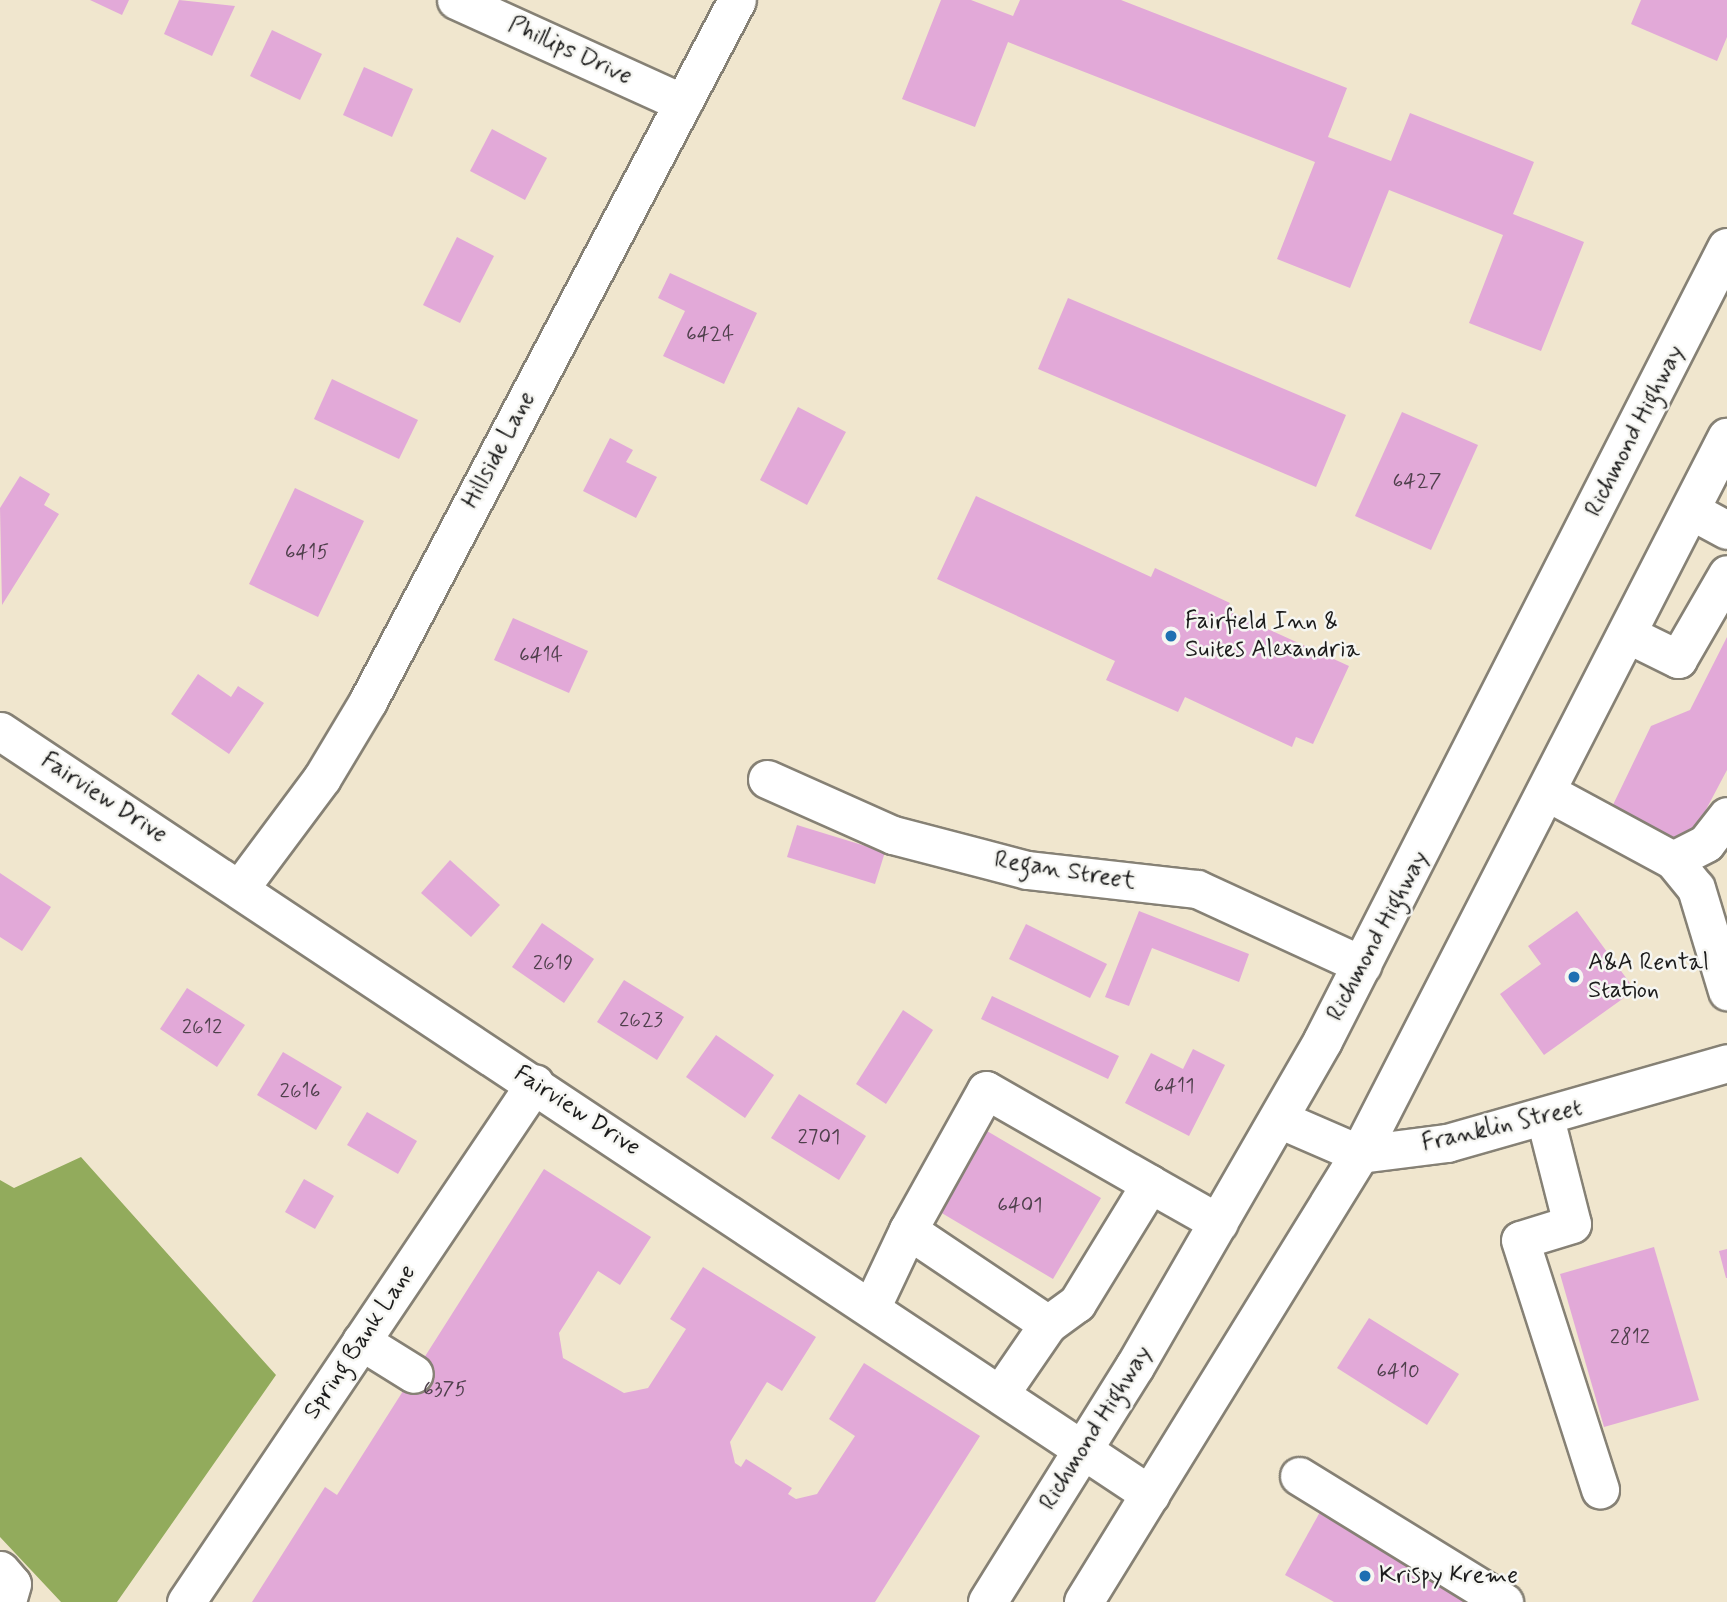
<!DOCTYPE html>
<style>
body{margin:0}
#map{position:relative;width:1727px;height:1602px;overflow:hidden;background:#f0e6ce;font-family:Mynerve,sans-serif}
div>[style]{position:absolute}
.forest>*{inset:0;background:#92ab5c}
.building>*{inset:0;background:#e2a9d8}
.roads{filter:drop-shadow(2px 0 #868175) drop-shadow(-2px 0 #868175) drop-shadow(0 2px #868175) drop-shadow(0 -2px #868175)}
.minor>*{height:37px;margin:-18.5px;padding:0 18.5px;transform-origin:18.5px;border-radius:18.5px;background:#fff}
.highway>*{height:38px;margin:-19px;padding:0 19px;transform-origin:19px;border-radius:19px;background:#fff}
.dots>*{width:19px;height:19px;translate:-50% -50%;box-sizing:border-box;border:4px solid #f6f6f2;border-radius:50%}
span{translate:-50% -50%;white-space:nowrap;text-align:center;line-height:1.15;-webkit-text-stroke:5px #f6f6f2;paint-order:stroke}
.number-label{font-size:21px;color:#4e3f4b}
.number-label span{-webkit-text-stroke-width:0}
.street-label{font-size:24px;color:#1c1c1c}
.poi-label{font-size:24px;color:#1c1c1c}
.left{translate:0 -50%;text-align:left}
</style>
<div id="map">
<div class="forest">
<i style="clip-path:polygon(81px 1157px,276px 1375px,117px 1602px,61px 1602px,0 1537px,0 1180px,14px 1188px)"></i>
</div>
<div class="building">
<i style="clip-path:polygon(90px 0,129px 0,122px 15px)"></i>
<i style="clip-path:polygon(179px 0,235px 6px,212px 56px,164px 34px)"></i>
<i style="clip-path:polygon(941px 0,971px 0,1013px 16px,1020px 0,1121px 0,1347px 88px,1328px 137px,1391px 161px,1410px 113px,1534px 162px,1513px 214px,1584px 242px,1541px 351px,1469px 323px,1503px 235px,1389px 190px,1350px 288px,1277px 259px,1315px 162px,1008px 42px,975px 127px,902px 99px)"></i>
<i style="clip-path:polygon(1641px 0,1727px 0,1727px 37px,1717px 61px,1631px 24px)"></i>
<i style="clip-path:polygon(272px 30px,322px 54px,300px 100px,250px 76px)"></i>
<i style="clip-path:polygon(364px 67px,413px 89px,392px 137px,343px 115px)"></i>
<i style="clip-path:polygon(492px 129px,547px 158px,525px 200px,470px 171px)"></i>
<i style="clip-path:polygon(457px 237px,494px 256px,460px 323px,423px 305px)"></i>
<i style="clip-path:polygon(670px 273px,757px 313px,724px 384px,663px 356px,685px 311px,658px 298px)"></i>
<i style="clip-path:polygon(1068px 298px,1346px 415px,1316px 487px,1038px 369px)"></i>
<i style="clip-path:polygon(332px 379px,418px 420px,399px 459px,314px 419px)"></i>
<i style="clip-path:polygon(798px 407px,846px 432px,807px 505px,760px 480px)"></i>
<i style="clip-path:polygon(1402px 412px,1478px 445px,1431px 550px,1355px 516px)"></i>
<i style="clip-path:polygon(610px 438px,633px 450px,626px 462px,657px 477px,636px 518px,583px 491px)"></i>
<i style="clip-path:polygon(20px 476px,50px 494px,44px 505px,59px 514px,2px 605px,0 508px)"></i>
<i style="clip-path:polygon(295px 488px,364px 521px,318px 617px,249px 584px)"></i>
<i style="clip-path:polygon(976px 496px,1151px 577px,1155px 568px,1230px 603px,1226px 610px,1349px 666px,1313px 744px,1296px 737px,1292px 747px,1185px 697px,1178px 712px,1106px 680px,1115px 661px,937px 579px)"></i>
<i style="clip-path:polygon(513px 618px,588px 651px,569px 693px,494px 660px)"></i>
<i style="clip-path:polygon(1727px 637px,1727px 770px,1691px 838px,1670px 842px,1610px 811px,1651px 726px,1690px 710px)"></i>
<i style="clip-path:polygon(198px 674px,231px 697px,238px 686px,264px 703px,229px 754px,171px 714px)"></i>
<i style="clip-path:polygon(797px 825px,885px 852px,875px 884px,787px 857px)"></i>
<i style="clip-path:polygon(450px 860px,500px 905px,471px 937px,421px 893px)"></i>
<i style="clip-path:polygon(0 873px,51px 907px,22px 951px,0 937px)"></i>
<i style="clip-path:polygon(1139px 911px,1249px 954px,1239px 982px,1152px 948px,1129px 1006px,1105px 997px)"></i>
<i style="clip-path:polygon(1577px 911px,1635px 990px,1544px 1055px,1500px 994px,1541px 964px,1528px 946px)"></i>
<i style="clip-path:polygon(542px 923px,594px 959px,564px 1003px,512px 967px)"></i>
<i style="clip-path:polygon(1026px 924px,1107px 964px,1090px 998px,1009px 959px)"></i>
<i style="clip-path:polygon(624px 980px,684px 1017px,657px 1060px,597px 1022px)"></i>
<i style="clip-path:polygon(187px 988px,245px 1025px,217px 1067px,160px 1029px)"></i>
<i style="clip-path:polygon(992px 996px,1119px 1056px,1108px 1079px,981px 1019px)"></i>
<i style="clip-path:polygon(903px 1010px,933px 1030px,886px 1104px,856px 1084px)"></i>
<i style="clip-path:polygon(716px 1035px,774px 1075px,745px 1118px,686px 1077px)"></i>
<i style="clip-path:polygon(1193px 1049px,1225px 1065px,1189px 1136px,1125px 1103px,1151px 1053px,1183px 1069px)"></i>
<i style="clip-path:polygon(283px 1052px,342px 1087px,316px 1130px,257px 1095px)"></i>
<i style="clip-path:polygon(799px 1094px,866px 1136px,839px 1180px,771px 1138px)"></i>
<i style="clip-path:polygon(367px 1112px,417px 1141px,398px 1174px,347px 1145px)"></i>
<i style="clip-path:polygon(987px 1131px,1101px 1198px,1053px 1279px,940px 1212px)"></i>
<i style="clip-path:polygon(544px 1169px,651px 1237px,620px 1285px,598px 1271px,559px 1333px,563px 1358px,624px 1393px,648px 1388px,686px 1329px,670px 1319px,703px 1267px,816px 1337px,782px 1391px,767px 1382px,730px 1442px,735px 1463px,741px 1467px,746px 1459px,792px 1488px,788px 1494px,796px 1499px,817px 1494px,855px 1436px,829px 1419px,864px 1363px,980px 1436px,875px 1602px,252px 1602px,325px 1487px,337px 1495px)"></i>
<i style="clip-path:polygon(304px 1179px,334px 1196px,315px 1229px,285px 1212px)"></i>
<i style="clip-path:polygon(1654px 1247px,1699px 1400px,1604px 1427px,1560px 1274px)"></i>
<i style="clip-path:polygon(1727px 1249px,1727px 1278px,1726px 1278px,1719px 1251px)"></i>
<i style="clip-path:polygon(1369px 1318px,1459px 1374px,1427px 1425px,1337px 1368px)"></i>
<i style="clip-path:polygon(1320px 1512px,1472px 1595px,1468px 1602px,1334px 1602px,1285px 1575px)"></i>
</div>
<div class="roads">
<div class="minor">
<i style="left:456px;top:0;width:249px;rotate:24.4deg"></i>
<i style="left:1690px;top:510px;width:42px;rotate:28.4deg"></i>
<i style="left:1627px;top:634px;width:57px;rotate:26.1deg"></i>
<i style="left:1678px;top:659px;width:98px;rotate:-60deg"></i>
<i style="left:0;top:731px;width:1381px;rotate:33.58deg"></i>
<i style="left:767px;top:779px;width:138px;rotate:24deg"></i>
<i style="left:893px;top:835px;width:138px;rotate:14.6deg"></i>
<i style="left:1027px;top:870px;width:171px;rotate:6.4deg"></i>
<i style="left:1197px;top:889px;width:182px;rotate:24.7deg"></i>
<i style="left:1547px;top:792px;width:143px;rotate:28.4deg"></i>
<i style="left:1673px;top:860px;width:37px;rotate:-27deg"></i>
<i style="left:1706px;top:843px;width:34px;rotate:-52deg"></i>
<i style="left:1673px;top:860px;width:36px;rotate:51deg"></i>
<i style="left:1696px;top:888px;width:108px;rotate:73.2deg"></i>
<i style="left:240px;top:888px;width:137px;rotate:-53.3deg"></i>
<i style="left:322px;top:778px;width:90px;rotate:-59.1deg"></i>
<i style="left:368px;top:701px;width:792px;rotate:-62.24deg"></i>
<i style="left:1545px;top:1118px;width:109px;rotate:75.7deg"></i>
<i style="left:1572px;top:1224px;width:54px;rotate:162.9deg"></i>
<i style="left:1520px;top:1240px;width:262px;rotate:72.2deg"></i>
<i style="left:1279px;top:1119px;width:88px;rotate:23.4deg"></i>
<i style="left:1360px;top:1154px;width:88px;rotate:-7.2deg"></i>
<i style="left:1447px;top:1143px;width:291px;rotate:-15.9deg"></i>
<i style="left:1150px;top:1184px;width:79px;rotate:29.5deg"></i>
<i style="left:908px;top:1230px;width:160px;rotate:-60.9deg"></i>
<i style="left:986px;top:1090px;width:189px;rotate:29.8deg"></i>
<i style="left:1150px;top:1184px;width:140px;rotate:121.5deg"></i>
<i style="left:1077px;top:1303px;width:36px;rotate:144deg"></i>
<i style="left:872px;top:1306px;width:84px;rotate:-64.7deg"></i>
<i style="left:908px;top:1230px;width:169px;rotate:33.9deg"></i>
<i style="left:1048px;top:1324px;width:81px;rotate:124.5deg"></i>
<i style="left:361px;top:1341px;width:62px;rotate:31.9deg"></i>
<i style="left:1299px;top:1476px;width:241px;rotate:31.6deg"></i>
<i style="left:0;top:1570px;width:18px;rotate:49deg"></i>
<i style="left:12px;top:1584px;width:19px;rotate:106deg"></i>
<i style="left:186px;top:1602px;width:625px;rotate:-56.08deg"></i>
</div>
<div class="highway">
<i style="left:988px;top:1602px;width:277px;rotate:-58deg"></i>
<i style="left:1135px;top:1367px;width:376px;rotate:-60deg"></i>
<i style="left:1323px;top:1041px;width:890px;rotate:-63deg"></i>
<i style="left:1084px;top:1602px;width:526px;rotate:-58.36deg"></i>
<i style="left:1360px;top:1154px;width:805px;rotate:-62.86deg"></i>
</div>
</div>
<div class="dots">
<i style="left:1171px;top:636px;background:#1f6fb2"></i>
<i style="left:1574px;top:977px;background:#1f6fb2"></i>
<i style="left:1365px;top:1576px;background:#1f6fb2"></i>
</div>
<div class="number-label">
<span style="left:710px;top:334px">6424</span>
<span style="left:1417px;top:481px">6427</span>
<span style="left:307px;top:552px">6415</span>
<span style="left:541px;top:655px">6414</span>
<span style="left:553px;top:963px">2619</span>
<span style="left:641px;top:1020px">2623</span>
<span style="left:202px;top:1027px">2612</span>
<span style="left:1174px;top:1086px">6411</span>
<span style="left:300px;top:1091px">2616</span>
<span style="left:819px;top:1137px">2701</span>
<span style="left:1020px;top:1205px">6401</span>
<span style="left:1630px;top:1337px">2812</span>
<span style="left:1398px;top:1371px">6410</span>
<span style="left:445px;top:1389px">6375</span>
</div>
<div class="street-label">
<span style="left:570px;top:51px;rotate:24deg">Phillips Drive</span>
<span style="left:1635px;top:431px;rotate:-63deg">Richmond Highway</span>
<span style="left:499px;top:450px;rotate:-62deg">Hillside Lane</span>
<span style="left:104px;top:798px;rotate:33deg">Fairview Drive</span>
<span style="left:1065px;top:871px;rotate:9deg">Regan Street</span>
<span style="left:1378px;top:936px;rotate:-62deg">Richmond Highway</span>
<span style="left:577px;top:1111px;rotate:33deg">Fairview Drive</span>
<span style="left:1502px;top:1126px;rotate:-13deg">Franklin Street</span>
<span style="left:360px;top:1342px;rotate:-56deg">Spring Bank Lane</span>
<span style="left:1096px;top:1428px;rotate:-58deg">Richmond Highway</span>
</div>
<div class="poi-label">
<span class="left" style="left:1185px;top:636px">Fairfield Inn &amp;<br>Suites Alexandria</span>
<span class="left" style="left:1588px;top:977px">A&amp;A Rental<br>Station</span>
<span class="left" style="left:1379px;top:1576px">Krispy Kreme</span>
</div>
</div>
